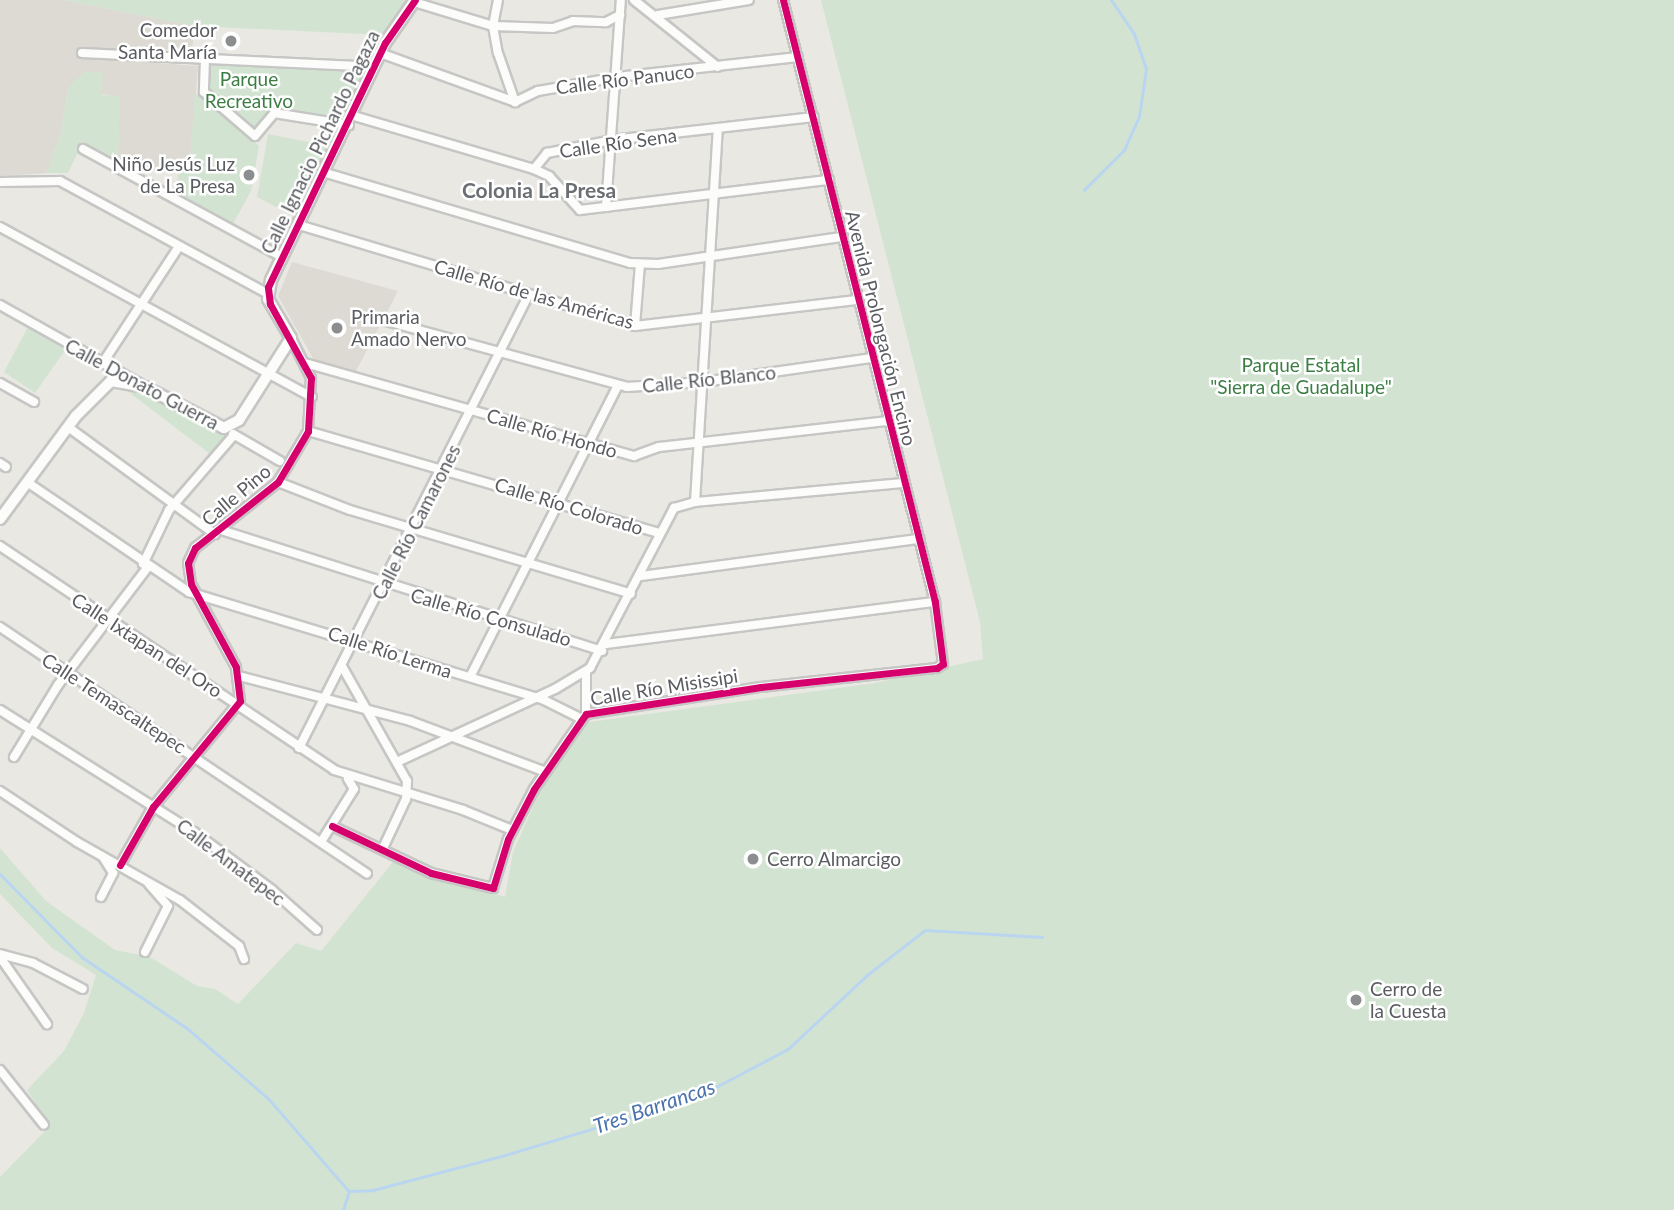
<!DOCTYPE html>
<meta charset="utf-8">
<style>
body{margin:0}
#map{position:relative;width:1674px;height:1210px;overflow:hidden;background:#e9e8e3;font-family:Lato,sans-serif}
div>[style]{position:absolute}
.education>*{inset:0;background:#dcdad3}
.green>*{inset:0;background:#d2e4d1}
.stream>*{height:2.5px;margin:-1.25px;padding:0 1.25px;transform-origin:1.25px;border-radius:1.25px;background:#bad5f0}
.roads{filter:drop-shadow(2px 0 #c6c6c5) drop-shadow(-2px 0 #c6c6c5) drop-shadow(0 2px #c6c6c5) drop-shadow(0 -2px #c6c6c5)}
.street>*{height:8px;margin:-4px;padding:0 4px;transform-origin:4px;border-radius:4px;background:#fcfcfb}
.secondary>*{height:10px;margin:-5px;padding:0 5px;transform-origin:5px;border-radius:5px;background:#fcfcfb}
.cycleway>*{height:7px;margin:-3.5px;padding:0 3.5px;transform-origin:3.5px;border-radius:3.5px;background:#d6006c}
.dots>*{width:19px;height:19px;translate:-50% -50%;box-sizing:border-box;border:4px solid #fff;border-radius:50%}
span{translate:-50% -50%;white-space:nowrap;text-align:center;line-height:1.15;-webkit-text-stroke:5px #fff;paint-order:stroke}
.poi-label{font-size:19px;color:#5a5c60}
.right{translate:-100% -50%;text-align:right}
.left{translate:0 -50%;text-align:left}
.park-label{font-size:19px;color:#3c7d44}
.street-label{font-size:19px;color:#5a5c60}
.neighbourhood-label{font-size:21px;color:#6b6e72;font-weight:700}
.water-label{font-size:21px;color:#4a73ad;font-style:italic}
</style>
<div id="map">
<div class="education">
<i style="clip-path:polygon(0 0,64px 0,195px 26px,192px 50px,78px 48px,76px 57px,198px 66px,189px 173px,128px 168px,118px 163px,119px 97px,68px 88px,61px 132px,47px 173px,0 176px)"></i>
<i style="clip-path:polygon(292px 262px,398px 291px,356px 371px,314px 360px,278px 296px)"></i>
</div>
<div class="green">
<i style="clip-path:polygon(64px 0,411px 0,383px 35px,195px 26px)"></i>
<i style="clip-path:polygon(821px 0,1674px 0,1674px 1210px,0 1210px,0 1177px,50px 1126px,27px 1090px,64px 1051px,84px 1013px,96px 975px,52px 948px,0 894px,0 848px,46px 901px,115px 950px,150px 957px,197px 986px,215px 989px,238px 1004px,296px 943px,321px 951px,393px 862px,505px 897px,513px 852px,540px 791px,570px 742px,589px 722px,875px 683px,983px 659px,980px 622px)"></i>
<i style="clip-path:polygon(209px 60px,364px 70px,343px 117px,272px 109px,258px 135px,207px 88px)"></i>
<i style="clip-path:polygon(84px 72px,103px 73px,101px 95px,120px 96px,118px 163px,83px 142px,68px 173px,47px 173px,61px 132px,68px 88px)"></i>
<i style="clip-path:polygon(195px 93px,259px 146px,251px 191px,233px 224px,175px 192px,179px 172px,189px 172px)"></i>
<i style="clip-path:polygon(268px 134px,334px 147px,298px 218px,257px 197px)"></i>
<i style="clip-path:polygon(30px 323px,66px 349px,35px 393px,4px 372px)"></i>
<i style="clip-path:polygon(122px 387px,153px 392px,238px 435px,214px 457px)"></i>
</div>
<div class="stream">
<i style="left:1084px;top:190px;width:57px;rotate:-45deg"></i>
<i style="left:1124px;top:150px;width:36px;rotate:-66deg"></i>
<i style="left:1139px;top:117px;width:49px;rotate:-81.7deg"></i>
<i style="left:1146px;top:69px;width:37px;rotate:-109deg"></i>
<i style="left:1134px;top:34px;width:41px;rotate:-124.1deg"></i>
<i style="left:0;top:874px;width:117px;rotate:45.3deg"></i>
<i style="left:82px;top:957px;width:127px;rotate:34.1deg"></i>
<i style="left:187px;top:1028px;width:108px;rotate:40.9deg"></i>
<i style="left:269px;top:1099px;width:122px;rotate:49deg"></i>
<i style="left:349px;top:1191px;width:24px;rotate:-2deg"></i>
<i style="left:373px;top:1190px;width:133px;rotate:-14.8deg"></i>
<i style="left:502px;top:1156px;width:204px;rotate:-16.8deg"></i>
<i style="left:697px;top:1097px;width:103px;rotate:-27.8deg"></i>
<i style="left:788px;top:1049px;width:108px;rotate:-43.1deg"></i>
<i style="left:867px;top:975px;width:73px;rotate:-37.8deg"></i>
<i style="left:925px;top:930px;width:117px;rotate:3.4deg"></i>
<i style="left:343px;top:1210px;width:20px;rotate:-72deg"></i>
</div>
<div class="roads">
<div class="street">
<i style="left:498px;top:0;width:26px;rotate:101deg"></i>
<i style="left:493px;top:26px;width:27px;rotate:80deg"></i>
<i style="left:498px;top:53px;width:52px;rotate:70.9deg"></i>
<i style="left:634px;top:0;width:107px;rotate:38.6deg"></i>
<i style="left:414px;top:2px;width:83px;rotate:16.9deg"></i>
<i style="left:493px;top:26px;width:60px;rotate:1.9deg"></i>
<i style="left:553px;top:28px;width:21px;rotate:-19deg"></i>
<i style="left:573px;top:21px;width:33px;rotate:2deg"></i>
<i style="left:606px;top:22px;width:16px;rotate:-27deg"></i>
<i style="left:658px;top:15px;width:92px;rotate:-9.4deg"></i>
<i style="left:82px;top:53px;width:292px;rotate:2.7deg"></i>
<i style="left:380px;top:53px;width:144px;rotate:19.9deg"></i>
<i style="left:515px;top:102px;width:25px;rotate:-26deg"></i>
<i style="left:538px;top:91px;width:80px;rotate:-10deg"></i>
<i style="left:617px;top:77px;width:182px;rotate:-6.3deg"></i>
<i style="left:205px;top:59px;width:33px;rotate:92deg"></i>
<i style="left:204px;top:92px;width:67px;rotate:40.8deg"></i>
<i style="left:255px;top:136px;width:30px;rotate:-50deg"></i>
<i style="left:274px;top:113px;width:76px;rotate:9.1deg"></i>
<i style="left:354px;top:116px;width:188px;rotate:16.4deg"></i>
<i style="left:534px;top:169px;width:17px;rotate:25deg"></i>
<i style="left:549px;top:176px;width:46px;rotate:47.6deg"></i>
<i style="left:580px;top:210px;width:251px;rotate:-6.9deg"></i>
<i style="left:83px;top:149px;width:226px;rotate:28.5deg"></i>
<i style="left:534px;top:169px;width:21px;rotate:-51deg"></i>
<i style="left:547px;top:153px;width:66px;rotate:-11.3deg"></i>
<i style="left:612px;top:140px;width:203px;rotate:-6.5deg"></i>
<i style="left:326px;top:173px;width:317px;rotate:16.5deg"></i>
<i style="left:630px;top:263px;width:28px;rotate:2deg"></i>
<i style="left:658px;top:264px;width:185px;rotate:-8.4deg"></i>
<i style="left:0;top:182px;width:60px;rotate:-1deg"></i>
<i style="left:60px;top:181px;width:237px;rotate:28.5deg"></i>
<i style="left:606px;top:207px;width:208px;rotate:-85.9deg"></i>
<i style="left:299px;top:225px;width:351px;rotate:16.7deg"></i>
<i style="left:635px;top:326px;width:225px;rotate:-6.7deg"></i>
<i style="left:0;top:227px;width:355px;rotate:28.6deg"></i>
<i style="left:0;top:305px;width:162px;rotate:29.3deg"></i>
<i style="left:386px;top:321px;width:250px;rotate:15.3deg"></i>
<i style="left:627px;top:387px;width:76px;rotate:-3.8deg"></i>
<i style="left:703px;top:382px;width:171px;rotate:-8.1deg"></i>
<i style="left:635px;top:326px;width:62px;rotate:-85.4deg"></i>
<i style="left:305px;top:363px;width:342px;rotate:15.8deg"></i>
<i style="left:634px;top:456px;width:27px;rotate:-20deg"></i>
<i style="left:659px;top:447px;width:229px;rotate:-6.5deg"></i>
<i style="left:102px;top:364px;width:139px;rotate:-56.8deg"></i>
<i style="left:0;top:383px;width:39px;rotate:29deg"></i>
<i style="left:68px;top:427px;width:182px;rotate:36.1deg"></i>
<i style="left:308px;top:431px;width:366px;rotate:16.2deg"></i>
<i style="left:233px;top:434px;width:54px;rotate:29.9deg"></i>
<i style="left:0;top:463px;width:7px;rotate:34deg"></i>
<i style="left:27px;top:482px;width:196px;rotate:34.2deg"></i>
<i style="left:189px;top:592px;width:371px;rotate:16.9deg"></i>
<i style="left:544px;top:700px;width:40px;rotate:26.6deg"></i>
<i style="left:278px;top:482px;width:77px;rotate:21.3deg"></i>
<i style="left:350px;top:510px;width:293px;rotate:16.6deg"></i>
<i style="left:695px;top:502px;width:373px;rotate:-86.5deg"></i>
<i style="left:221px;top:530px;width:400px;rotate:17.6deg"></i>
<i style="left:0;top:546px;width:402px;rotate:33.8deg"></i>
<i style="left:334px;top:770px;width:135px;rotate:17.2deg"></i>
<i style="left:463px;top:810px;width:53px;rotate:22.2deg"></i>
<i style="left:143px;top:564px;width:60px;rotate:-64.3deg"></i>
<i style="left:169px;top:510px;width:98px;rotate:-49.1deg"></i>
<i style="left:641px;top:576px;width:281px;rotate:-7.6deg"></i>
<i style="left:0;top:627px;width:442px;rotate:33.9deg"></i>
<i style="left:606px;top:644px;width:332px;rotate:-7.3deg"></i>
<i style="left:343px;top:668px;width:130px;rotate:60.5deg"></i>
<i style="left:407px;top:781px;width:18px;rotate:93deg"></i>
<i style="left:406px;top:799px;width:54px;rotate:115.1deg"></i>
<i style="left:586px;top:672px;width:42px;rotate:90deg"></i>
<i style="left:239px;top:676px;width:177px;rotate:14.7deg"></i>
<i style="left:410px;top:721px;width:142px;rotate:20.6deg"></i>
<i style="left:470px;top:677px;width:327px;rotate:-63.1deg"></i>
<i style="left:0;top:710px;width:229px;rotate:32.2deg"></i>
<i style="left:194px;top:832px;width:97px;rotate:36.6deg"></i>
<i style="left:272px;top:890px;width:60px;rotate:41.6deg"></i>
<i style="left:299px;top:748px;width:509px;rotate:-63.13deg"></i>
<i style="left:14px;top:757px;width:84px;rotate:-58.6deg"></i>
<i style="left:58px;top:685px;width:148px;rotate:-52.7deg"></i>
<i style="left:399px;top:761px;width:172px;rotate:-24.8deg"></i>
<i style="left:555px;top:689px;width:41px;rotate:-31deg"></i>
<i style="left:590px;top:668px;width:181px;rotate:-62.3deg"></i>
<i style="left:674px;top:508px;width:22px;rotate:-16deg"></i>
<i style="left:695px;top:502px;width:210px;rotate:-5.2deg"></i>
<i style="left:0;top:791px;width:92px;rotate:33.5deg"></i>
<i style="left:77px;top:842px;width:118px;rotate:29.4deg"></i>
<i style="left:180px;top:900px;width:75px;rotate:37.9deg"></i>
<i style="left:239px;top:946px;width:14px;rotate:69deg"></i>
<i style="left:332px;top:826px;width:110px;rotate:25.4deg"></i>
<i style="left:431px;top:873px;width:64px;rotate:13.6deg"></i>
<i style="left:493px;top:888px;width:51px;rotate:-73deg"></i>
<i style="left:508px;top:839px;width:56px;rotate:-62.5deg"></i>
<i style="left:534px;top:789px;width:91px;rotate:-55.3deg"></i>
<i style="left:586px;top:714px;width:177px;rotate:-8.8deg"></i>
<i style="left:761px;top:687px;width:177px;rotate:-6.2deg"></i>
<i style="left:937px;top:668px;width:7px;rotate:-34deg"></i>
<i style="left:943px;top:664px;width:63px;rotate:-97.4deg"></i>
<i style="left:935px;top:602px;width:621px;rotate:-104.17deg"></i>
<i style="left:321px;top:842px;width:62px;rotate:-58.1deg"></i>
<i style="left:354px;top:789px;width:12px;rotate:-121deg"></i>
<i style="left:120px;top:865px;width:67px;rotate:-60.4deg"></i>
<i style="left:153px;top:807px;width:137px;rotate:-50.6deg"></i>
<i style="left:240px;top:701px;width:34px;rotate:-97deg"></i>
<i style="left:236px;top:667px;width:94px;rotate:-118.5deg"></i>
<i style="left:191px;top:584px;width:21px;rotate:-98deg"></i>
<i style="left:188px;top:563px;width:17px;rotate:-65deg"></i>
<i style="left:195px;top:548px;width:106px;rotate:-38.5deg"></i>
<i style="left:278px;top:482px;width:59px;rotate:-59.5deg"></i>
<i style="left:308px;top:431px;width:53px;rotate:-86.8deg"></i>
<i style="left:311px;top:378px;width:45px;rotate:-116.6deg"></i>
<i style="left:101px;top:897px;width:27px;rotate:-63deg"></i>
<i style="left:113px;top:873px;width:19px;rotate:-122deg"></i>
<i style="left:145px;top:952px;width:51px;rotate:-63.4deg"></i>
<i style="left:168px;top:906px;width:29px;rotate:-131deg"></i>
<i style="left:0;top:954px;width:34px;rotate:15deg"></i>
<i style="left:33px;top:963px;width:56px;rotate:27.5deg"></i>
<i style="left:0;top:957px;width:82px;rotate:55deg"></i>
<i style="left:0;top:1070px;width:70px;rotate:51.3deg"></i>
</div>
<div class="secondary">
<i style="left:0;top:519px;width:128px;rotate:-53.6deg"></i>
<i style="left:76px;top:416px;width:49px;rotate:-45deg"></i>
<i style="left:111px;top:381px;width:35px;rotate:10deg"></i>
<i style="left:145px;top:387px;width:89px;rotate:27.4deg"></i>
<i style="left:224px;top:428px;width:17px;rotate:-28deg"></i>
<i style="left:239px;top:420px;width:97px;rotate:-57.6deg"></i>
<i style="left:291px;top:338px;width:45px;rotate:-120.5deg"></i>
<i style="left:268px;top:299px;width:19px;rotate:-81deg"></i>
<i style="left:271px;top:280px;width:263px;rotate:-64.3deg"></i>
<i style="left:385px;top:43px;width:52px;rotate:-55.1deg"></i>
</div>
</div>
<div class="cycleway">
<i style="left:332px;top:826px;width:110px;rotate:25.4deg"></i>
<i style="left:431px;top:873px;width:64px;rotate:13.6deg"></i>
<i style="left:493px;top:888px;width:51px;rotate:-73deg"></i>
<i style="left:508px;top:839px;width:56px;rotate:-62.5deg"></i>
<i style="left:534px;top:789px;width:91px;rotate:-55.3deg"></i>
<i style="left:586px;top:714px;width:177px;rotate:-8.8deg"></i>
<i style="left:761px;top:687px;width:177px;rotate:-6.2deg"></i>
<i style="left:937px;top:668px;width:7px;rotate:-34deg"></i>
<i style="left:943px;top:664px;width:63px;rotate:-97.4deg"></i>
<i style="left:935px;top:602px;width:621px;rotate:-104.17deg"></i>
<i style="left:120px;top:865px;width:67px;rotate:-60.4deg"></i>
<i style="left:153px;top:807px;width:137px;rotate:-50.6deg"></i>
<i style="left:240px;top:701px;width:34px;rotate:-97deg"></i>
<i style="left:236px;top:667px;width:94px;rotate:-118.5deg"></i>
<i style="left:191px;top:584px;width:21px;rotate:-98deg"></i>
<i style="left:188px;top:563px;width:17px;rotate:-65deg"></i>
<i style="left:195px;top:548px;width:106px;rotate:-38.5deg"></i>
<i style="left:278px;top:482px;width:59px;rotate:-59.5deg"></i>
<i style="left:308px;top:431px;width:53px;rotate:-86.8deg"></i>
<i style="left:311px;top:378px;width:85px;rotate:-119deg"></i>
<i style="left:270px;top:304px;width:17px;rotate:-97deg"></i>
<i style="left:268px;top:287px;width:271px;rotate:-64.4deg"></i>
<i style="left:385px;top:43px;width:52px;rotate:-55.1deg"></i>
</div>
<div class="dots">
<i style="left:231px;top:41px;background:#8c8d8e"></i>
<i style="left:249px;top:175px;background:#8c8d8e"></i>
<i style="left:337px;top:328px;background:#8c8d8e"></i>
<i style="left:753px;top:859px;background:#8c8d8e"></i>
<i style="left:1356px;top:1000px;background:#8c8d8e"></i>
</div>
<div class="poi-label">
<span class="right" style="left:217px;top:41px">Comedor<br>Santa María</span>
<span class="right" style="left:235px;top:175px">Niño Jesús Luz<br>de La Presa</span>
<span class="left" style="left:351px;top:328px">Primaria<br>Amado Nervo</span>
<span class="left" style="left:767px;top:859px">Cerro Almarcigo</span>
<span class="left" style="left:1370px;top:1000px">Cerro de<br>la Cuesta</span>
</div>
<div class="park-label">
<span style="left:249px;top:90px">Parque<br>Recreativo</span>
<span style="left:1301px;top:376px">Parque Estatal<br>"Sierra de Guadalupe"</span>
</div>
<div class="street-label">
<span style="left:625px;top:79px;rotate:-7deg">Calle Río Panuco</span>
<span style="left:320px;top:142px;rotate:-64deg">Calle Ignacio Pichardo Pagaza</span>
<span style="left:618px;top:143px;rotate:-8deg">Calle Río Sena</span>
<span style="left:534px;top:294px;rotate:16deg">Calle Río de las Américas</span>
<span style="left:881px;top:328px;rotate:76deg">Avenida Prolongación Encino</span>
<span style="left:709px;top:379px;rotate:-6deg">Calle Río Blanco</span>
<span style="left:142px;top:384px;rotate:28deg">Calle Donato Guerra</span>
<span style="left:552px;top:433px;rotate:16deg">Calle Río Hondo</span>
<span style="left:236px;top:495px;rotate:-40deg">Calle Pino</span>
<span style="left:569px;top:506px;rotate:17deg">Calle Río Colorado</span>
<span style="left:416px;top:522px;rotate:-63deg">Calle Río Camarones</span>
<span style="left:491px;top:617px;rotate:16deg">Calle Río Consulado</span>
<span style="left:147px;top:645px;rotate:33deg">Calle Ixtapan del Oro</span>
<span style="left:390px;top:652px;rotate:18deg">Calle Río Lerma</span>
<span style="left:664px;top:687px;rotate:-9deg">Calle Río Misissipi</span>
<span style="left:114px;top:703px;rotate:33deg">Calle Temascaltepec</span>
<span style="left:231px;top:862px;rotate:37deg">Calle Amatepec</span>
</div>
<div class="neighbourhood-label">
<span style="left:539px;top:190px">Colonia La Presa</span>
</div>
<div class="water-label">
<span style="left:654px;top:1106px;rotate:-19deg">Tres Barrancas</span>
</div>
</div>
